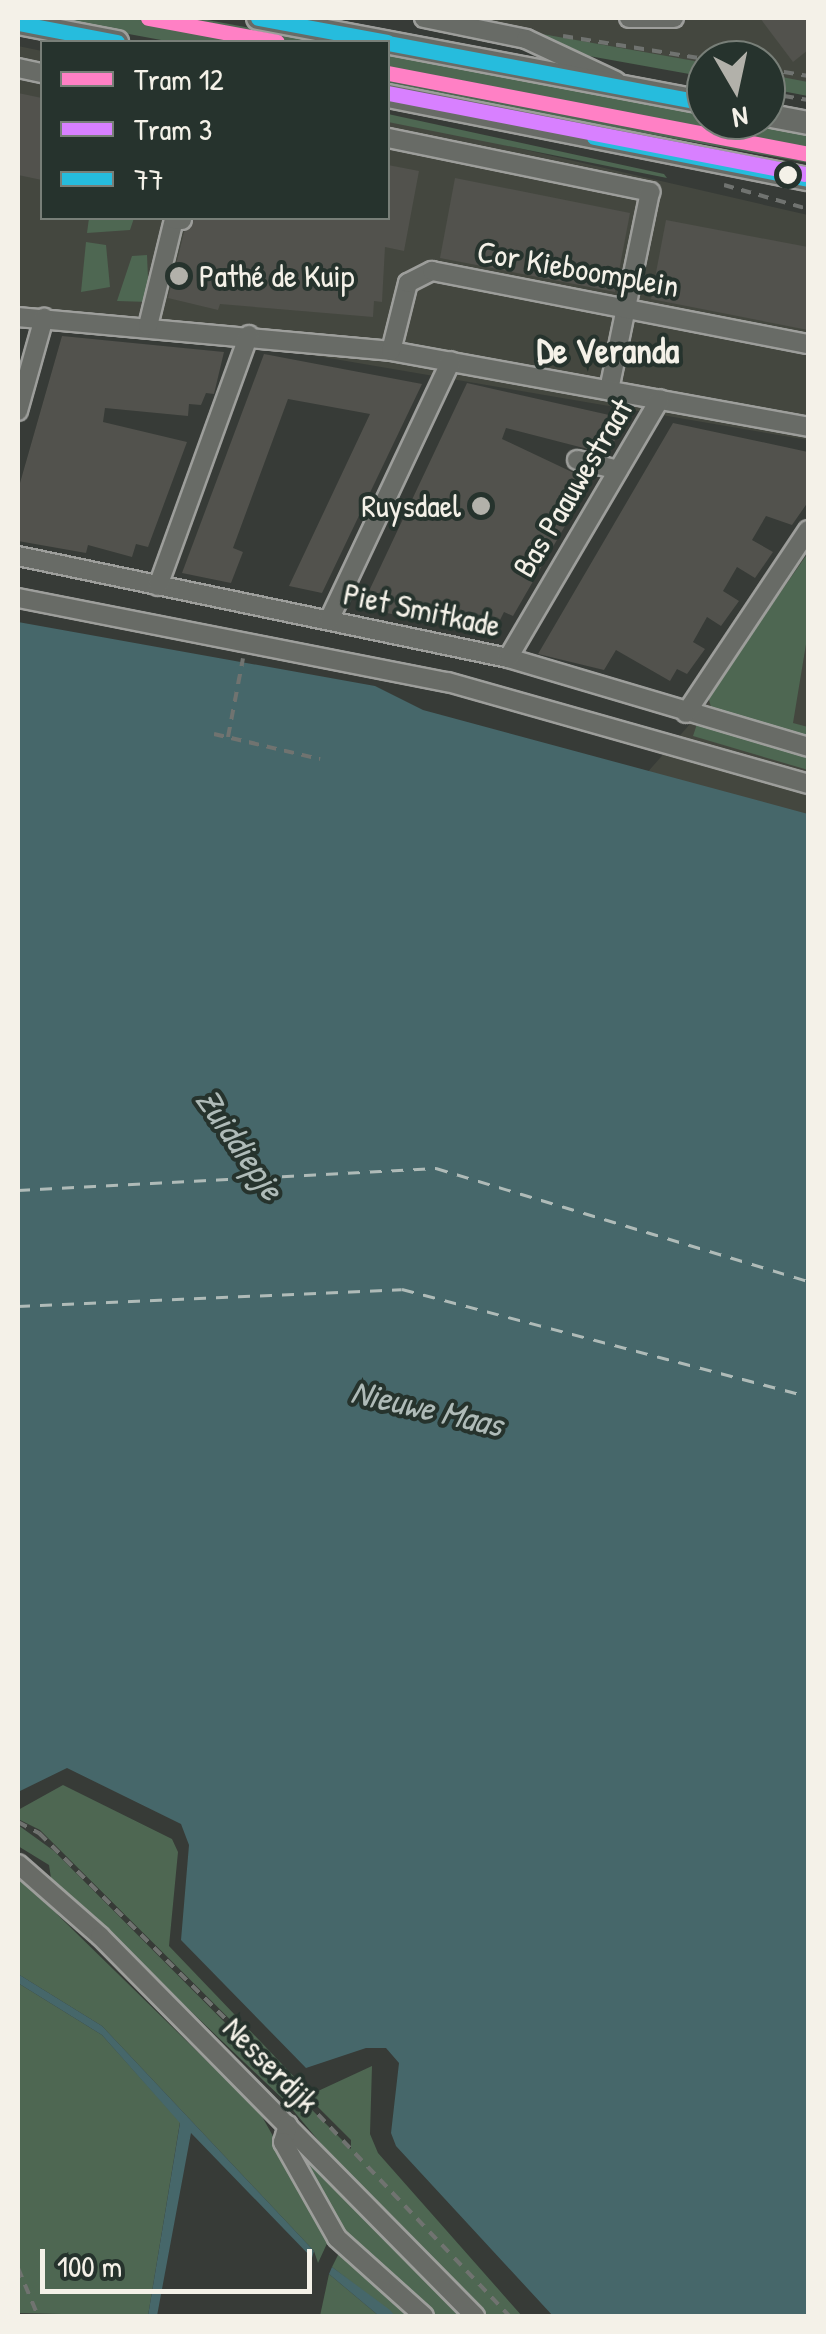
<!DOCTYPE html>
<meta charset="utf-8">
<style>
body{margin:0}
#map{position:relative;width:826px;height:2334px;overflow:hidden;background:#373b37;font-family:"Patrick Hand",sans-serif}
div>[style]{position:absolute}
.built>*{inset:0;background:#44473f}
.green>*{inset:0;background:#4e6752}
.water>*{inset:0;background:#46676a}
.ferry>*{height:2.5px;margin-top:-1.25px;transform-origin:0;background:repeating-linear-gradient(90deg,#afbbb8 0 12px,transparent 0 22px)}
.building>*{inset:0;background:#52524d}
.path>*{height:4px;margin-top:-2px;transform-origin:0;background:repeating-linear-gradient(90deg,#707370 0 10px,transparent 0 18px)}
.roads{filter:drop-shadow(2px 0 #9d9e9b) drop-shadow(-2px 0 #9d9e9b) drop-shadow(0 2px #9d9e9b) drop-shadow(0 -2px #9d9e9b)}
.minor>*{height:18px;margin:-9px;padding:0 9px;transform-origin:9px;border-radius:9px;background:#686b66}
.major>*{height:22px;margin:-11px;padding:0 11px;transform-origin:11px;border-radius:11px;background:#686b66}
.bus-1>*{height:15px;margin:-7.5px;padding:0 7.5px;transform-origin:7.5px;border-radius:7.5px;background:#26bcdd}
.tram-1>*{height:15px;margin:-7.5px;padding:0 7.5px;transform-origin:7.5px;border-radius:7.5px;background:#ff80c5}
.tram-2>*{height:15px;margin:-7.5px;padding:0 7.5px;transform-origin:7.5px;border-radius:7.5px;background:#d880ff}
.dots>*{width:28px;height:28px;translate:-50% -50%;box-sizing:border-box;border:5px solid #26332d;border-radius:50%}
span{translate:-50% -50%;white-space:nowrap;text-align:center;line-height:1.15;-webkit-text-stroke:8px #26332d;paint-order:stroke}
.street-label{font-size:32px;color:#f4f1e8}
.poi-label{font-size:32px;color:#f4f1e8}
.left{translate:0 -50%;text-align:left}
.right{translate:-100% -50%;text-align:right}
.neighbourhood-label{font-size:35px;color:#f4f1e8;font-weight:700}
.water-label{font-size:35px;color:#afbbb8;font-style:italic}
.frame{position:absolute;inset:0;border:20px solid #f4f1e8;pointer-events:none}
.legend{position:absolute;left:40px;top:40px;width:350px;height:180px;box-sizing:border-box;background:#26332d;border:2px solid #787f78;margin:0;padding:12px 18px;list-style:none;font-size:30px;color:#f4f1e8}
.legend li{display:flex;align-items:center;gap:20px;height:50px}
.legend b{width:50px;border:2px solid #787f78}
.north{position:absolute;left:686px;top:40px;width:100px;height:100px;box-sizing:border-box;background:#26332d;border:2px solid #787f78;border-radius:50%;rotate:171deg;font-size:28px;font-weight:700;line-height:40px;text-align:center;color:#f4f1e8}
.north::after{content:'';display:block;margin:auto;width:35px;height:45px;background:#b2b1aa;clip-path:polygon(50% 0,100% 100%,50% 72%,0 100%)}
.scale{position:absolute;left:40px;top:2249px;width:272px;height:45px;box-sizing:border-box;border:5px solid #f4f1e8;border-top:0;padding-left:12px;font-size:30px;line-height:35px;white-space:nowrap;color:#f4f1e8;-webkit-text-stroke:8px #26332d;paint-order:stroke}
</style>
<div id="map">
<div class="built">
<i style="clip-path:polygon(408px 18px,808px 18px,808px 90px,766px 83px,766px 60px,706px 60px,706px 72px)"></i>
<i style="clip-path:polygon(18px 46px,42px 51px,42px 218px,388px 218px,388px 118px,808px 215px,808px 440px,270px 348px,18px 326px)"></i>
<i style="clip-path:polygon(808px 549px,808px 852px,623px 800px,705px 707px)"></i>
</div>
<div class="green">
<i style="clip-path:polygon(42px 18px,197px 18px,325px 42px,172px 42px)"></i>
<i style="clip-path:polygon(542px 34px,706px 63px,706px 77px,589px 56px)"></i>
<i style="clip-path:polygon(388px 54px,808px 135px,808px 163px,388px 86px)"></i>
<i style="clip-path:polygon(766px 74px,808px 82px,808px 96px,766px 88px)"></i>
<i style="clip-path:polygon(388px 114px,664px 174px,667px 178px,388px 122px)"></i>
<i style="clip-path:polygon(89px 218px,134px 218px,130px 230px,87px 233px)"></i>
<i style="clip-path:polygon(86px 242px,106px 245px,110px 287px,81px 292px)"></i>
<i style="clip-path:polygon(147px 255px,149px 302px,117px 301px,132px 256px)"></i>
<i style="clip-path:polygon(808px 553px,808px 632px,793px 723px,808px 727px,808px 737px,711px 707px,708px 696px)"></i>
<i style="clip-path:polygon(697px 724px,808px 756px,808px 770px,693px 736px)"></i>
<i style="clip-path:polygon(63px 1785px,172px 1839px,178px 1852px,169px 1946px,301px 2084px,318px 2091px,372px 2066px,370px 2134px,378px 2153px,522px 2316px,485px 2316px,350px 2178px,286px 2102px,51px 1878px,49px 1865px,18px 1846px,18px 1825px,54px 1851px,351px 2149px,351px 2140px,40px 1830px,18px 1819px,18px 1810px)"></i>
<i style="clip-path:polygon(18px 1876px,260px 2113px,330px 2237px,318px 2263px,314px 2251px,102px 2026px,18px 1974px)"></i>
<i style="clip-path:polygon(18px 1983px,102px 2035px,180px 2122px,148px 2316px,18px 2313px)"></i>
<i style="clip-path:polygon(299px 2151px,321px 2172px,462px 2316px,429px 2316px,345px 2241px)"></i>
<i style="clip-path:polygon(339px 2253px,349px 2254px,411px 2316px,395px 2316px,332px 2267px)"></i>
<i style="clip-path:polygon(329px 2274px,379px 2316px,320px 2316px)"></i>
</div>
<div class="water">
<i style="clip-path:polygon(18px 622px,375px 686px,423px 710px,808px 814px,808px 2316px,553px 2316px,396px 2146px,391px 2133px,399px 2063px,386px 2048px,366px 2048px,306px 2068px,181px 1940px,189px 1845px,181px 1824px,67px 1768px,18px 1792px)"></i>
<i style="clip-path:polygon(18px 1974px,102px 2026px,314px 2251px,312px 2258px,191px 2133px,157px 2316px,148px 2316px,180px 2123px,102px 2035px,18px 1983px)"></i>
<i style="clip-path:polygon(332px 2267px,390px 2310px,395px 2316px,379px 2316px,329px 2274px)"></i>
</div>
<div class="ferry">
<i style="left:18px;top:1190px;width:419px;rotate:-3deg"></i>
<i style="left:436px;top:1168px;width:389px;rotate:16.9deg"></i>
<i style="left:18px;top:1306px;width:384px;rotate:-2.5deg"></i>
<i style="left:402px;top:1289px;width:420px;rotate:14.8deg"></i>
</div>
<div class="building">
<i style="clip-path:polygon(760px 18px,808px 18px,808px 50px,793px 62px)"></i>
<i style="clip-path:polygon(18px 93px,42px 98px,42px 180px,18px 175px)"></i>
<i style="clip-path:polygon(388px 165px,419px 171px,404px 251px,385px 247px,382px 302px,374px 301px,373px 317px,220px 304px,218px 310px,168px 298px,184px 232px,194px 218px,388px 218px)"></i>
<i style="clip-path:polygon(455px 178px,630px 213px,615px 292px,440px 258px)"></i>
<i style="clip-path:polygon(666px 220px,808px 247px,808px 330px,651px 299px)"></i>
<i style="clip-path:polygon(62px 336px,224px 352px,214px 394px,206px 393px,201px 405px,189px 404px,188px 416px,105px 408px,103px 422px,187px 442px,148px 547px,136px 544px,132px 557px,88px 545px,86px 553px,18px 541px,18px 490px)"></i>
<i style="clip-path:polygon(264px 354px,422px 384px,322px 593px,289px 586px,370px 414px,288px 399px,233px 548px,243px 552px,231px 583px,182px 573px)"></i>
<i style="clip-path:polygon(467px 383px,627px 419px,607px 454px,506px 428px,502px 439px,591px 481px,513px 616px,504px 612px,492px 636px,414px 599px,407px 617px,361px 608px)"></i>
<i style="clip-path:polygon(673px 423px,808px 452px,808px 502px,792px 525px,766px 516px,752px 540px,773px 552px,755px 578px,737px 567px,723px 591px,739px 601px,721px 626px,707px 617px,693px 642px,705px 649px,687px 674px,677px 669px,670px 681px,616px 650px,604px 670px,538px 654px)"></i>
</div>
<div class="path">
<i style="left:563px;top:36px;width:150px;rotate:9.2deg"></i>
<i style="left:766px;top:69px;width:43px;rotate:9.5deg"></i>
<i style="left:766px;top:93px;width:43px;rotate:9.5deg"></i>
<i style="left:724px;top:185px;width:87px;rotate:15.9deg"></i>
<i style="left:214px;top:734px;width:109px;rotate:13.3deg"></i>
<i style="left:228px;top:737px;width:80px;rotate:-79.2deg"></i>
<i style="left:18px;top:1822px;width:24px;rotate:28deg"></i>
<i style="left:39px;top:1833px;width:306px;rotate:44.9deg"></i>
<i style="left:256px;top:2049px;width:368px;rotate:46.5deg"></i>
<i style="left:18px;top:2268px;width:52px;rotate:67.4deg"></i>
</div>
<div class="roads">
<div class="minor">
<i style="left:424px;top:18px;width:104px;rotate:11.6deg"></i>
<i style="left:526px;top:39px;width:99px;rotate:25deg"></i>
<i style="left:629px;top:18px;width:45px"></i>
<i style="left:18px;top:68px;width:25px;rotate:12deg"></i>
<i style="left:388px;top:138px;width:268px;rotate:11.6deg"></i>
<i style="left:650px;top:192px;width:202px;rotate:101.7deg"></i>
<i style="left:18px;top:317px;width:375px;rotate:5.2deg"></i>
<i style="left:391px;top:351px;width:424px;rotate:10.3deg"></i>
<i style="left:148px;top:326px;width:110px;rotate:-76.3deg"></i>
<i style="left:174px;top:219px;width:8px;rotate:7deg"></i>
<i style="left:391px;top:351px;width:70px;rotate:-76deg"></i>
<i style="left:408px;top:283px;width:27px;rotate:-27deg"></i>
<i style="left:432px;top:271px;width:383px;rotate:11deg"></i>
<i style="left:18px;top:411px;width:97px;rotate:-74.4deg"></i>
<i style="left:577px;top:460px;width:42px;rotate:13.7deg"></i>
<i style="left:18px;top:556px;width:501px;rotate:11.76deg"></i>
<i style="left:508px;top:658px;width:313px;rotate:16.5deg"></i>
<i style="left:158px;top:586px;width:267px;rotate:-70.1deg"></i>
<i style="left:18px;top:598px;width:438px;rotate:11.1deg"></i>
<i style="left:448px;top:682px;width:374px;rotate:15.8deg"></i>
<i style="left:329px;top:620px;width:286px;rotate:-64.8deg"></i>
<i style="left:508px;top:658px;width:300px;rotate:-59.6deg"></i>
<i style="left:686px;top:713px;width:220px;rotate:-56.3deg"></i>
<i style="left:18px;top:1864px;width:109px;rotate:41.3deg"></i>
<i style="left:100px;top:1936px;width:534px;rotate:45.38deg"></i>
<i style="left:288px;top:2125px;width:18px;rotate:106deg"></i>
<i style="left:283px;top:2142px;width:110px;rotate:60.6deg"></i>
<i style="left:337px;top:2238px;width:117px;rotate:41.9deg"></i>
</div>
<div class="major">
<i style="left:258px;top:18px;width:456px;rotate:10.7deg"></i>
<i style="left:18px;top:23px;width:101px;rotate:10.9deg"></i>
<i style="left:388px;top:96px;width:428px;rotate:11.2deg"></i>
<i style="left:766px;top:115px;width:43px;rotate:10.8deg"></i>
</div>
</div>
<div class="bus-1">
<i style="left:258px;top:18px;width:131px;rotate:10.5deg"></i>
<i style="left:18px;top:23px;width:101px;rotate:10.9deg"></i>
<i style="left:388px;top:43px;width:324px;rotate:10.7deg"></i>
<i style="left:594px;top:137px;width:218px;rotate:11.1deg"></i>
</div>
<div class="tram-1">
<i style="left:148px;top:18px;width:131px;rotate:10.5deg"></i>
<i style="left:388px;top:73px;width:428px;rotate:10.9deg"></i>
</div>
<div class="tram-2">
<i style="left:388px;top:93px;width:424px;rotate:11deg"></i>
</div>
<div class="dots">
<i style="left:788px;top:175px;background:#f4f1e8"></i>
<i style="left:179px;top:276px;background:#b2b1aa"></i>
<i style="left:481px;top:506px;background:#b2b1aa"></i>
</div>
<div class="street-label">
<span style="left:578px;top:269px;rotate:10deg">Cor Kieboomplein</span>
<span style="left:573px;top:488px;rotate:-59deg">Bas Paauwestraat</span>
<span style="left:422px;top:610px;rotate:12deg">Piet Smitkade</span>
<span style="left:271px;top:2065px;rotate:45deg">Nesserdijk</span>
</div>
<div class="poi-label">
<span class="left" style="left:199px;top:276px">Pathé de Kuip</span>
<span class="right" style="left:461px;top:506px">Ruysdael</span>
</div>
<div class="neighbourhood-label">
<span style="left:608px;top:351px">De Veranda</span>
</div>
<div class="water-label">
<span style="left:240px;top:1144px;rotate:55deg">Zuiddiepje</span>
<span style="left:427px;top:1408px;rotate:13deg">Nieuwe Maas</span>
</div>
<div class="frame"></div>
<ul class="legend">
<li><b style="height:12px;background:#ff80c5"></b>Tram 12</li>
<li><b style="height:12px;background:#d880ff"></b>Tram 3</li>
<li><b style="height:12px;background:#26bcdd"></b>77</li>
</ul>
<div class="north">N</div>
<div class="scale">100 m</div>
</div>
